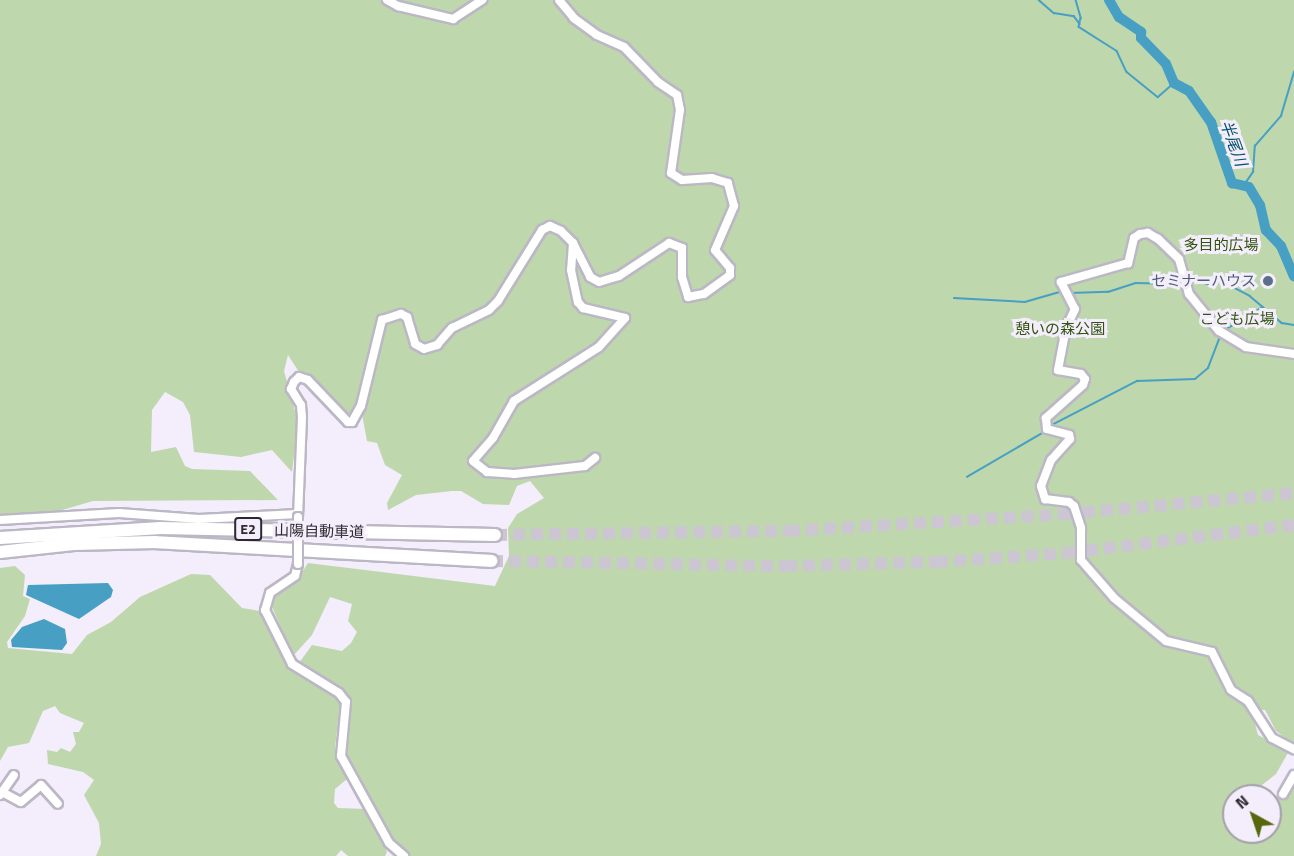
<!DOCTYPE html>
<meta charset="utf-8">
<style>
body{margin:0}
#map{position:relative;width:1294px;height:856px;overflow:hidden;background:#f4edfc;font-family:"Titillium Web","Noto Sans JP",sans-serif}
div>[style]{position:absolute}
.green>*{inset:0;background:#bed7ad}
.water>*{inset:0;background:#47a0c3}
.stream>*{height:1.5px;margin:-0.75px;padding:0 0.75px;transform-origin:0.75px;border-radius:0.75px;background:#47a0c3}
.river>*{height:10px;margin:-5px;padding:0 5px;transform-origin:5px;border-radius:5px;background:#47a0c3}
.highway-tunnel>*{height:12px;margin-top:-6px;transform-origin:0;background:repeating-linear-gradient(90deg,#ccc6d3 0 12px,transparent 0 18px)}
.roads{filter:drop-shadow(2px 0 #bcb7c5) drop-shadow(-2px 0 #bcb7c5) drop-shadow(0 2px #bcb7c5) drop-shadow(0 -2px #bcb7c5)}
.minor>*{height:8px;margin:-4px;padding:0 4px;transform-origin:4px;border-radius:4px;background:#fff}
.highway>*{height:12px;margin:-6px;padding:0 6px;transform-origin:6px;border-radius:6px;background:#fff}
.bridges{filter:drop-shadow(2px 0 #bcb7c5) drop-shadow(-2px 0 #bcb7c5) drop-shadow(0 2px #bcb7c5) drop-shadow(0 -2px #bcb7c5)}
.minor-bridge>*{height:8px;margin:-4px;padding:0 4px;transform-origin:4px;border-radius:4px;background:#fff}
.dots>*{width:16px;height:16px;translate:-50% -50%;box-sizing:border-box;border:3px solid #f4edfc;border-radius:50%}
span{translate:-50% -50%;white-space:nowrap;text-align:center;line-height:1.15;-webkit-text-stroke:6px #f4edfc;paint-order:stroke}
.shield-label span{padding:2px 4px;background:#f4edfc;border:2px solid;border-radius:4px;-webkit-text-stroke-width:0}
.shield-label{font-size:14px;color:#2c2a2f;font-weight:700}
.park-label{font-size:15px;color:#30520b}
.service-label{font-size:15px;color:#4e5e75}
.right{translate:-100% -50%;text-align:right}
.street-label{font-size:15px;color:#2c2a2f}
.water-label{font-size:16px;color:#005068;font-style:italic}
.north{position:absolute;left:1222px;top:784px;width:60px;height:60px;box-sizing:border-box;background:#f4edfc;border:2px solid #a49faa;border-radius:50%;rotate:320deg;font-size:16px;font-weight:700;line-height:24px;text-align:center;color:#2c2a2f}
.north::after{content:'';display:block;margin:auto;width:21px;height:27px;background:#58660c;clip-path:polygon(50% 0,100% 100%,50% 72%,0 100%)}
</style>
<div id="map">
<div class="green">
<i style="clip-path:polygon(0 0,1294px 0,1294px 744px,1276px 731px,1265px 710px,1251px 709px,1258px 735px,1289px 751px,1276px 774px,1262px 785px,1269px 796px,1234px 796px,1234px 832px,1270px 832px,1270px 797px,1284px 796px,1294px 778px,1294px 856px,410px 856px,396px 848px,346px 758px,343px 748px,351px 705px,343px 691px,299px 663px,312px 645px,342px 651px,351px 643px,357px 632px,348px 621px,352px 604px,330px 597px,312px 635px,293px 656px,270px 602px,277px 592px,297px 580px,308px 563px,495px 586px,509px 556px,508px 528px,517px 514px,544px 498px,530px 481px,517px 486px,509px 505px,483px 504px,461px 491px,452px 491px,416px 495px,388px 510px,387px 503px,402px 475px,385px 465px,377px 443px,367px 441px,362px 414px,349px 417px,307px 373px,299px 372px,288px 355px,284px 371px,298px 422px,292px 472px,272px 450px,241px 457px,194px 452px,190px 415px,183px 402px,165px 392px,152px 410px,151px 452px,176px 447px,185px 466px,192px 469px,250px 471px,278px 500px,93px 501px,45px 515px,0 518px)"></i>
<i style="clip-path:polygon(15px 566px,25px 575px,23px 596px,30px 599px,25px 616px,7px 642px,8px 648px,72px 654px,87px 635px,111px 622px,140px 597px,191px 574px,210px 575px,242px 608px,260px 611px,289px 667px,326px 689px,340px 703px,335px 748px,347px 779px,335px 789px,334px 803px,338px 808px,366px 809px,387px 852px,385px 856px,348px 856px,341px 850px,336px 856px,96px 856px,101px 844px,99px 823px,84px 795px,94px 780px,83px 772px,48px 764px,47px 750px,57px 752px,61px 748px,70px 752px,76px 744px,73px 732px,79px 732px,84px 723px,60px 713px,55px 706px,43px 711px,29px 743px,8px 747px,0 761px,0 568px)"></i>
</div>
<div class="water">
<i style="clip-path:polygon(108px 583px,113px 590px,111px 597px,79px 619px,26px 595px,28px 585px)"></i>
<i style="clip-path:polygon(44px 619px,65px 629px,67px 643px,62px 650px,12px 647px,11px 640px,22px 627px)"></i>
</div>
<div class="stream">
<i style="left:1039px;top:0;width:20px;rotate:41deg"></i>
<i style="left:1054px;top:13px;width:20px;rotate:9deg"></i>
<i style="left:1074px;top:16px;width:10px;rotate:53deg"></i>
<i style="left:1076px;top:0;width:19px;rotate:74deg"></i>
<i style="left:1081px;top:18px;width:9px;rotate:103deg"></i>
<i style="left:1079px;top:27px;width:45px;rotate:32.3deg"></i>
<i style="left:1117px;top:51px;width:23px;rotate:65deg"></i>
<i style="left:1127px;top:72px;width:40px;rotate:39deg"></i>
<i style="left:1158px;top:97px;width:21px;rotate:-41deg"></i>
<i style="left:1244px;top:185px;width:16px;rotate:-55deg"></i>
<i style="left:1253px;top:172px;width:26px;rotate:-86deg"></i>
<i style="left:1255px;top:146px;width:40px;rotate:-49deg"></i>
<i style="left:1281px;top:116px;width:46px;rotate:-73.5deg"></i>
<i style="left:1197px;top:281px;width:16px;rotate:15deg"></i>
<i style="left:1223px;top:282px;width:30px;rotate:27deg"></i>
<i style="left:1250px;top:296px;width:42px;rotate:40.2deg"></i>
<i style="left:1282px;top:323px;width:12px;rotate:9deg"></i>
<i style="left:1070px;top:293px;width:38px;rotate:-2deg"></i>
<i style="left:1108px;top:292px;width:28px;rotate:-18deg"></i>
<i style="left:1135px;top:283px;width:46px;rotate:1.2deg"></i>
<i style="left:954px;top:298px;width:71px;rotate:3.2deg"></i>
<i style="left:1025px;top:302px;width:40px;rotate:-16deg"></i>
<i style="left:1225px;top:330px;width:44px;rotate:-31.2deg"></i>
<i style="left:1052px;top:425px;width:96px;rotate:-27.4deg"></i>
<i style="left:1137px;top:381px;width:58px;rotate:-2deg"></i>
<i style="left:1195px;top:379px;width:17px;rotate:-40deg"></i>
<i style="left:1208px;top:368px;width:34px;rotate:-69deg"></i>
<i style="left:967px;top:477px;width:89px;rotate:-30.3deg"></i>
</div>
<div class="river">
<i style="left:1109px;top:0;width:20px;rotate:60deg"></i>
<i style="left:1119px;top:17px;width:27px;rotate:34deg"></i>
<i style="left:1141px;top:32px;width:6px;rotate:90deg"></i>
<i style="left:1141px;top:38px;width:36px;rotate:46deg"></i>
<i style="left:1166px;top:64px;width:21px;rotate:67deg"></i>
<i style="left:1174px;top:83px;width:17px;rotate:28deg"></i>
<i style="left:1189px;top:91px;width:38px;rotate:55deg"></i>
<i style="left:1211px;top:122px;width:65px;rotate:71deg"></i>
<i style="left:1232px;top:183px;width:17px;rotate:13deg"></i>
<i style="left:1249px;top:187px;width:21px;rotate:59deg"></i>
<i style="left:1260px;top:205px;width:26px;rotate:77deg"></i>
<i style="left:1266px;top:230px;width:22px;rotate:47deg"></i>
<i style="left:1281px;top:246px;width:33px;rotate:67deg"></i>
</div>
<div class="highway-tunnel">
<i style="left:495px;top:535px;width:293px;rotate:-0.8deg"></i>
<i style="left:788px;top:531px;width:278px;rotate:-3.5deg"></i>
<i style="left:1065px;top:514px;width:230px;rotate:-5.2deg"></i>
<i style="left:491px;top:561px;width:294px;rotate:1deg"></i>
<i style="left:785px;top:566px;width:151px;rotate:-1.5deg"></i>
<i style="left:936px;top:562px;width:132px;rotate:-3.9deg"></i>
<i style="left:1068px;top:553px;width:228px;rotate:-7.1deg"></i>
</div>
<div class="roads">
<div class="minor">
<i style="left:387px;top:0;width:13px;rotate:29deg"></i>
<i style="left:398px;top:6px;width:57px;rotate:13.3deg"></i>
<i style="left:453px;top:19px;width:35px;rotate:-33deg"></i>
<i style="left:573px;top:243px;width:27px;rotate:94deg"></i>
<i style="left:571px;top:270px;width:33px;rotate:78deg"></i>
<i style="left:578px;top:302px;width:8px;rotate:50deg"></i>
<i style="left:583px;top:308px;width:43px;rotate:13.4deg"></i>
<i style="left:625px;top:318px;width:39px;rotate:132deg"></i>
<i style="left:599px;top:347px;width:101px;rotate:147.6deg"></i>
<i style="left:514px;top:401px;width:43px;rotate:119.6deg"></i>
<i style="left:493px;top:438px;width:30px;rotate:131deg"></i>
<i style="left:473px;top:461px;width:18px;rotate:38deg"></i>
<i style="left:487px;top:472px;width:27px;rotate:4deg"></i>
<i style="left:514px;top:474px;width:71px;rotate:-6.4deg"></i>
<i style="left:585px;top:466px;width:13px;rotate:-39deg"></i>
<i style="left:1294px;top:354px;width:49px;rotate:-171.7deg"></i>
<i style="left:1246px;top:347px;width:31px;rotate:-149deg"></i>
<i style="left:1219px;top:331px;width:48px;rotate:-129deg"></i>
<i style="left:1189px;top:294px;width:36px;rotate:-106deg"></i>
<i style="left:1179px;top:259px;width:29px;rotate:-136deg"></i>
<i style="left:1158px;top:239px;width:12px;rotate:-149deg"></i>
<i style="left:1148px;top:233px;width:8px;rotate:173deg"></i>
<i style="left:1140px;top:234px;width:7px;rotate:146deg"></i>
<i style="left:1134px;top:238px;width:26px;rotate:103deg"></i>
<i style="left:1128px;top:263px;width:70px;rotate:164.2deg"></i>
<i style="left:1061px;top:282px;width:30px;rotate:63deg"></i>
<i style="left:1075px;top:309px;width:21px;rotate:115deg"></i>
<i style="left:1066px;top:328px;width:43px;rotate:100.8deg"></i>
<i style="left:1058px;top:370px;width:23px;rotate:10deg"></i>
<i style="left:1081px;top:374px;width:6px;rotate:51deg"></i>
<i style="left:1085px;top:379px;width:6px;rotate:108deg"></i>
<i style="left:1083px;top:385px;width:50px;rotate:138.3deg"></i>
<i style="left:1046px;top:418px;width:11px;rotate:85deg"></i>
<i style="left:1047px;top:429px;width:23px;rotate:15deg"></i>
<i style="left:1069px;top:435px;width:4px;rotate:76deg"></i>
<i style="left:1070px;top:439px;width:28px;rotate:132deg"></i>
<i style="left:1051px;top:460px;width:28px;rotate:111deg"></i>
<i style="left:1041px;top:486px;width:14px;rotate:73deg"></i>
<i style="left:1045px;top:499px;width:24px;rotate:7deg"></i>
<i style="left:1069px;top:502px;width:6px;rotate:39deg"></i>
<i style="left:1074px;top:506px;width:23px;rotate:72deg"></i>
<i style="left:1081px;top:528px;width:32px;rotate:90deg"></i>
<i style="left:1081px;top:560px;width:50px;rotate:49deg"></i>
<i style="left:1114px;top:598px;width:67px;rotate:39.6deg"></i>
<i style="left:1166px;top:641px;width:47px;rotate:13.4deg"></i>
<i style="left:1212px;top:652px;width:42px;rotate:63.4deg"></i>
<i style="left:1231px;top:690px;width:20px;rotate:33deg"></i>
<i style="left:1248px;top:701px;width:44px;rotate:57deg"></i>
<i style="left:1272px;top:738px;width:25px;rotate:27deg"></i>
<i style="left:298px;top:517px;width:100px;rotate:-87.7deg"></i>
<i style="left:302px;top:417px;width:12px;rotate:-95deg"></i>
<i style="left:301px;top:405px;width:19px;rotate:-122deg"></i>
<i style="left:291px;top:389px;width:8px;rotate:-67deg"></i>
<i style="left:294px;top:382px;width:7px;rotate:-45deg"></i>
<i style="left:299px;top:377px;width:9px;rotate:18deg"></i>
<i style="left:308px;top:380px;width:58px;rotate:46.4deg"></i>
<i style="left:348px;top:422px;width:4px"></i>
<i style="left:352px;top:422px;width:18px;rotate:-61deg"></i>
<i style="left:361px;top:406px;width:89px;rotate:-76.3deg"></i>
<i style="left:382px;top:320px;width:20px;rotate:-18deg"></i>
<i style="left:401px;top:314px;width:7px;rotate:27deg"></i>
<i style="left:407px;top:317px;width:28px;rotate:73deg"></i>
<i style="left:415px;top:344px;width:10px;rotate:29deg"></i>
<i style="left:424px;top:349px;width:14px;rotate:-17deg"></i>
<i style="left:437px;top:345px;width:23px;rotate:-49deg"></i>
<i style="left:452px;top:328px;width:41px;rotate:-25.9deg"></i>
<i style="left:489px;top:310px;width:13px;rotate:-45deg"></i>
<i style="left:498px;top:301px;width:84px;rotate:-58.2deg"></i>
<i style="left:542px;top:230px;width:9px;rotate:-27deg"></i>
<i style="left:550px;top:226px;width:12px;rotate:24deg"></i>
<i style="left:561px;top:231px;width:17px;rotate:45deg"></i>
<i style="left:573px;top:243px;width:38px;rotate:63deg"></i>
<i style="left:590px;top:277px;width:10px;rotate:29deg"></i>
<i style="left:599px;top:282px;width:21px;rotate:-17deg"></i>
<i style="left:619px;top:276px;width:60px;rotate:-33.4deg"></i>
<i style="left:669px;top:243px;width:14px;rotate:21deg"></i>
<i style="left:682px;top:248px;width:29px;rotate:90deg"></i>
<i style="left:682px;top:277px;width:21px;rotate:73deg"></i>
<i style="left:688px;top:297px;width:16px;rotate:-11deg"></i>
<i style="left:704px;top:294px;width:32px;rotate:-36deg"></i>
<i style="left:730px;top:275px;width:7px;rotate:-90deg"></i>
<i style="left:730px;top:268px;width:23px;rotate:-130deg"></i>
<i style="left:715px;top:250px;width:48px;rotate:-66.6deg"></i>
<i style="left:734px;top:206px;width:24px;rotate:-105deg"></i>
<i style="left:728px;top:183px;width:17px;rotate:-163deg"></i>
<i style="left:712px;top:178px;width:30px;rotate:176deg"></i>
<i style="left:682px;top:180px;width:13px;rotate:-148deg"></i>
<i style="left:671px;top:173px;width:64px;rotate:-81.9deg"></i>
<i style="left:680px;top:110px;width:15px;rotate:-101deg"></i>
<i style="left:677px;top:95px;width:23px;rotate:-146deg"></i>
<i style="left:658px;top:82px;width:49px;rotate:-134.2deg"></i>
<i style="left:624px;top:47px;width:30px;rotate:-156deg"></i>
<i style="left:597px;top:35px;width:29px;rotate:-144deg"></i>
<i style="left:574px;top:18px;width:23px;rotate:-130deg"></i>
<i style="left:0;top:520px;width:119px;rotate:-3.4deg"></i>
<i style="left:119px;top:513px;width:80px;rotate:4.3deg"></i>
<i style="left:199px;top:519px;width:99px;rotate:-2.9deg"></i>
<i style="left:298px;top:564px;width:12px;rotate:104deg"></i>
<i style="left:295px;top:576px;width:30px;rotate:146deg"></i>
<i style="left:270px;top:593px;width:18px;rotate:106deg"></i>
<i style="left:265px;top:610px;width:60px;rotate:63.4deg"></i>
<i style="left:292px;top:664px;width:55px;rotate:31.7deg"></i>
<i style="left:339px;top:693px;width:11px;rotate:52deg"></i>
<i style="left:346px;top:702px;width:54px;rotate:95.3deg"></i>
<i style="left:341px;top:756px;width:99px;rotate:61.1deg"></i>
<i style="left:389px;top:843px;width:20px;rotate:41deg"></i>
<i style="left:2px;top:792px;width:21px;rotate:28deg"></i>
<i style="left:21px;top:802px;width:26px;rotate:-40deg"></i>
<i style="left:41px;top:785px;width:25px;rotate:48deg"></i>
<i style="left:1283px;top:794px;width:22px;rotate:-60deg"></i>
<i style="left:0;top:795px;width:24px;rotate:-55deg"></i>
</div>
<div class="highway">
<i style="left:0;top:538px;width:161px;rotate:-3.6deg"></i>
<i style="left:161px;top:528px;width:334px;rotate:1.2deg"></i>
<i style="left:0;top:552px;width:74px;rotate:-6.2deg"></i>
<i style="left:74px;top:544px;width:81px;rotate:-1.4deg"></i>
<i style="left:155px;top:542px;width:337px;rotate:3.2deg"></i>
</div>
</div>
<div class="bridges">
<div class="minor-bridge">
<i style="left:298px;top:564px;width:47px;rotate:-90deg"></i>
</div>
</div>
<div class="dots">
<i style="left:1268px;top:281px;background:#5c6f8a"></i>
</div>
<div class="shield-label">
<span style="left:248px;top:529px">E2</span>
</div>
<div class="park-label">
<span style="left:1221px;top:245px">多目的広場</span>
<span style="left:1237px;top:319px">こども広場</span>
<span style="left:1060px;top:329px">憩いの森公園</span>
</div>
<div class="service-label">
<span class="right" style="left:1256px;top:281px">セミナーハウス</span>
</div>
<div class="street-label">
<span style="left:319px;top:531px;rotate:1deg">山陽自動車道</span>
</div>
<div class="water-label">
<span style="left:1234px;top:143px;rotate:70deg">半尾川</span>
</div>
<div class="north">N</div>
</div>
